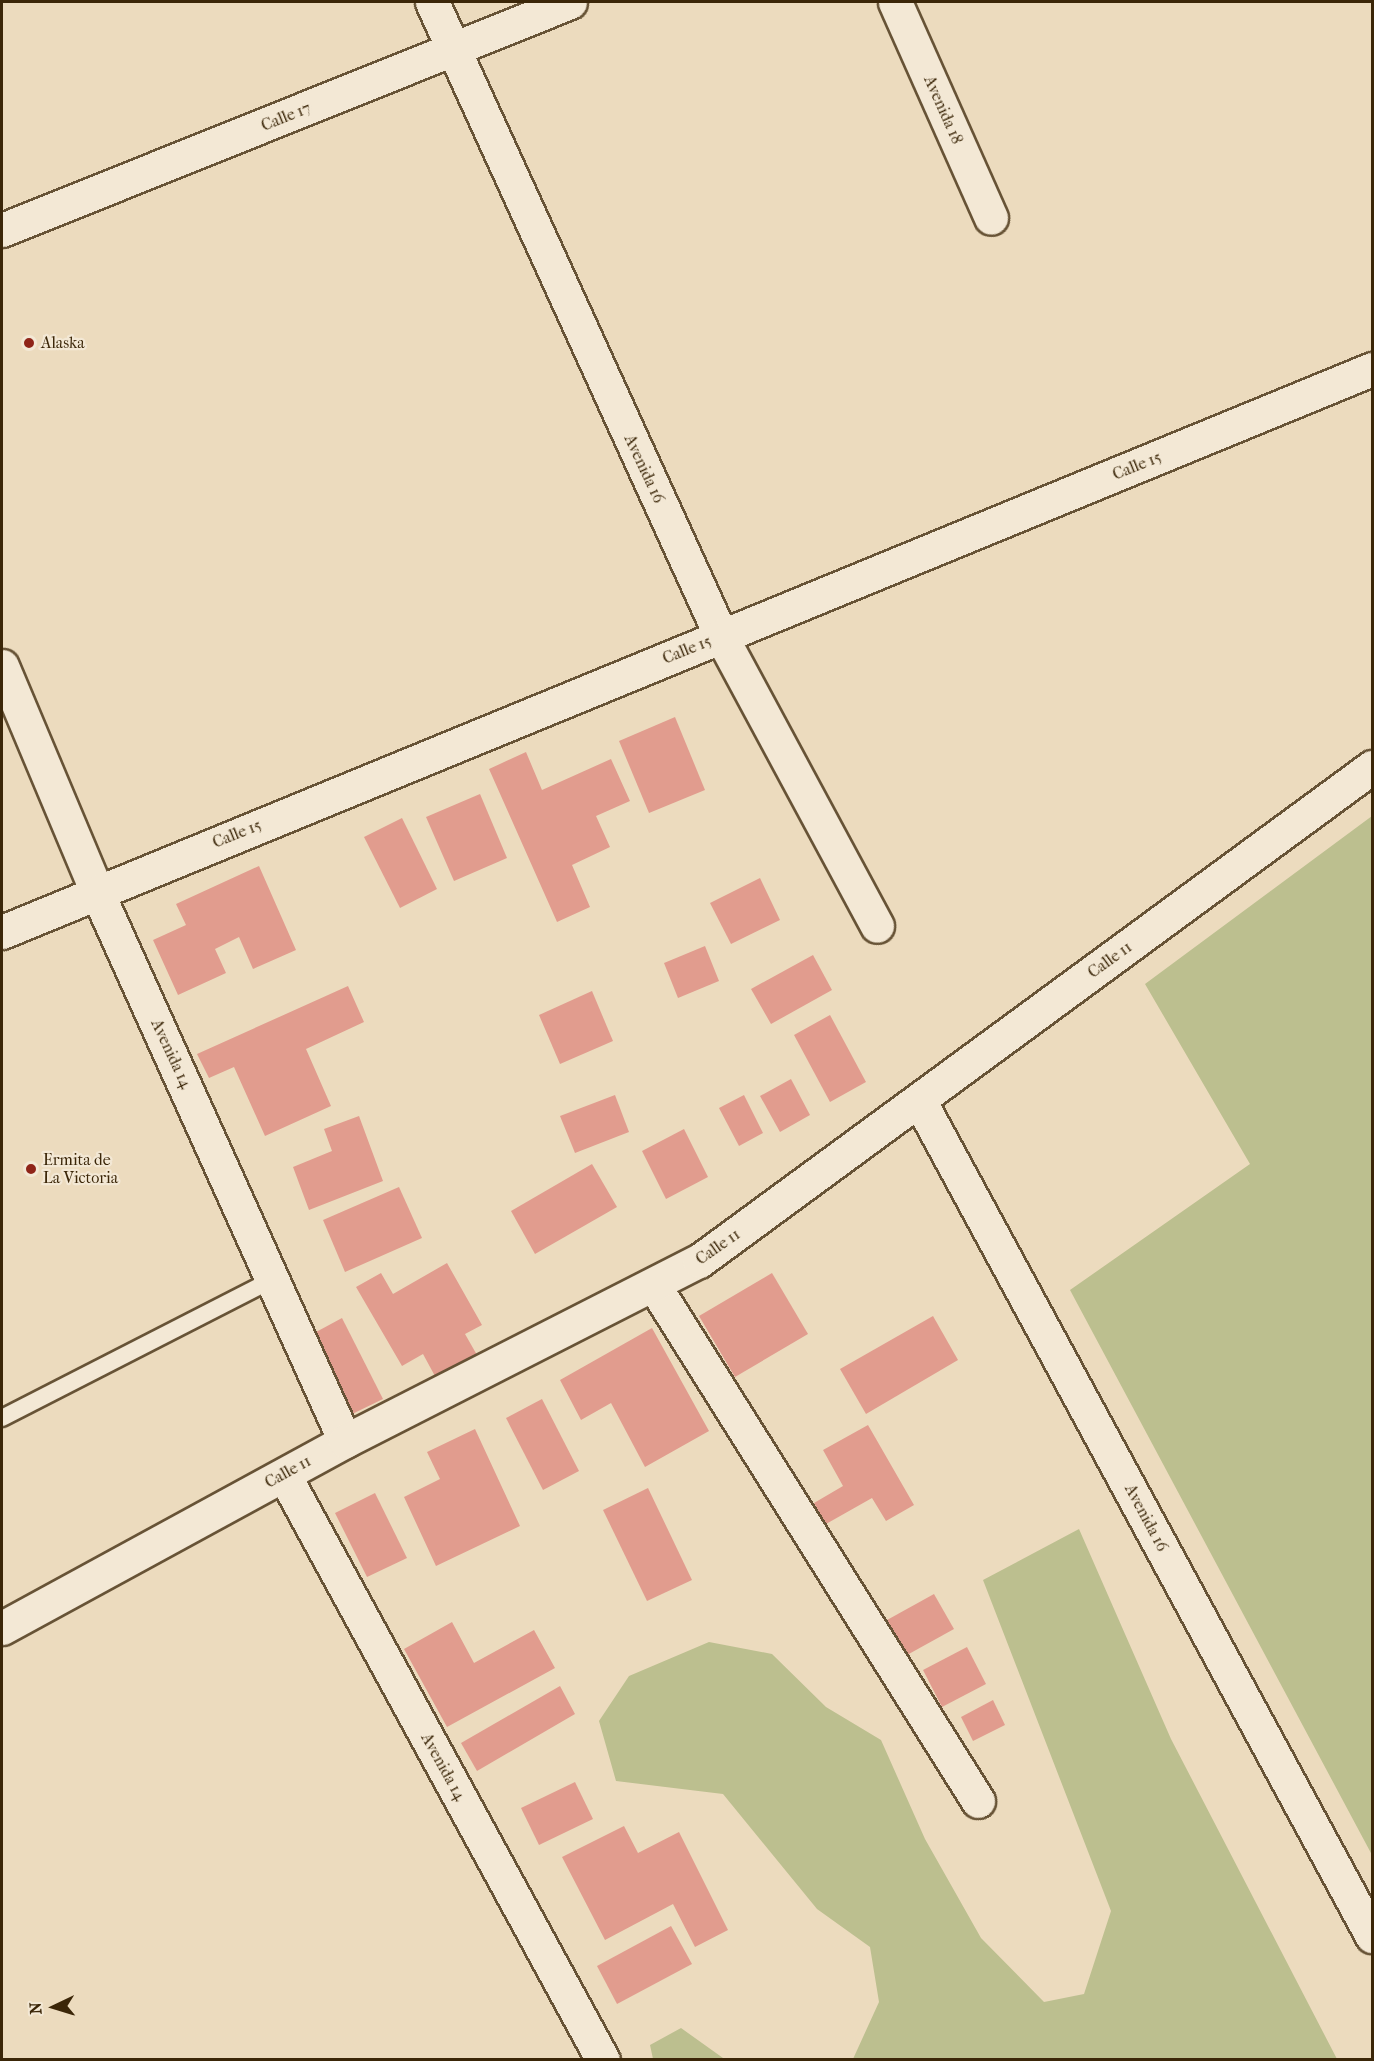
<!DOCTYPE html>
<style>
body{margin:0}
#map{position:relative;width:1374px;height:2061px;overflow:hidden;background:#ecdbbe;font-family:"IM FELL French Canon",serif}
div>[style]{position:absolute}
.green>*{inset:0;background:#bcbf8f}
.building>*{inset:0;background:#e19c8e}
.roads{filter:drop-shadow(2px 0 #675336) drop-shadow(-2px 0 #675336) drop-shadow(0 2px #675336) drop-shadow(0 -2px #675336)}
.lane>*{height:16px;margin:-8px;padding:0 8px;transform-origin:8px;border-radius:8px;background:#f3e8d5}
.street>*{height:33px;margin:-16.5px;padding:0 16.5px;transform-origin:16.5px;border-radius:16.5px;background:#f3e8d5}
.dots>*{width:16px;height:16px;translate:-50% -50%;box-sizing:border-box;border:3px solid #f3e8d5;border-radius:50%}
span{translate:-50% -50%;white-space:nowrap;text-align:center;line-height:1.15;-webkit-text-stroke:4.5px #f3e8d5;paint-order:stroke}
.street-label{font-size:16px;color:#3b2608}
.poi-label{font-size:16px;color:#3b2608}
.left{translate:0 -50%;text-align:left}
.frame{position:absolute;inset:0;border:3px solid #3b2608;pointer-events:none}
.north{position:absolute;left:24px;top:1977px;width:60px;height:60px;-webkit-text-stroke:4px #f3e8d5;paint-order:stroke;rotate:266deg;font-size:16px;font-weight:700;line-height:24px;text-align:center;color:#3b2608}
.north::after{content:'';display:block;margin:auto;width:21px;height:27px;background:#3b2608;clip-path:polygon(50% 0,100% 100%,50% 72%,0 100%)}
</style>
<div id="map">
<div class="green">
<i style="clip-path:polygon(1372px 816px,1372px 1855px,1070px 1290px,1250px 1164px,1145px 984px)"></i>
<i style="clip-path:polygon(1079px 1529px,1171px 1739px,1337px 2059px,853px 2059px,879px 2002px,870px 1947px,817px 1909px,723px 1794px,616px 1781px,599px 1721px,629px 1676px,709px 1642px,772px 1654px,826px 1707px,881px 1740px,925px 1839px,981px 1938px,1044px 2002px,1084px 1994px,1111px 1911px,983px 1580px)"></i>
<i style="clip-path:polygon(681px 2028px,723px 2058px,726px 2059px,653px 2059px,650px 2045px)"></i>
</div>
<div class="building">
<i style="clip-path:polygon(675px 717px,705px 790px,649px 813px,619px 741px)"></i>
<i style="clip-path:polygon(526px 752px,542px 790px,611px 759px,630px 801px,596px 816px,610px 847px,572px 865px,590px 907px,557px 922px,489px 769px)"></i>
<i style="clip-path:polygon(480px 794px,507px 858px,454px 881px,426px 817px)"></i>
<i style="clip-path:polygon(402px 818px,437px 889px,400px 908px,364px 837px)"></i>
<i style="clip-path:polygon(259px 866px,296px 950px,253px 969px,239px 937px,215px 949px,226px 973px,178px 995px,153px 940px,186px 925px,176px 904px)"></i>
<i style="clip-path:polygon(760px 878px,780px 920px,731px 944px,710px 903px)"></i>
<i style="clip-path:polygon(705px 946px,719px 981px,678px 998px,664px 963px)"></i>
<i style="clip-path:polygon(813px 955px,832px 990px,771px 1024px,751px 989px)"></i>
<i style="clip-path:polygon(348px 986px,364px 1022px,306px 1049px,331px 1106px,265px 1136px,234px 1067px,209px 1078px,197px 1054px)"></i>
<i style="clip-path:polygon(592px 991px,613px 1041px,560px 1064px,539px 1015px)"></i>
<i style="clip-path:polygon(830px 1015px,866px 1082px,830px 1102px,794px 1035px)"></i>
<i style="clip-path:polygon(791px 1079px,810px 1115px,780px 1132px,760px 1096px)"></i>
<i style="clip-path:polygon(615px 1095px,629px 1132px,575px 1153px,560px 1116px)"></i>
<i style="clip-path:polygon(744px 1095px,763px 1133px,739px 1146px,719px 1108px)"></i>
<i style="clip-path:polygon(359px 1116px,383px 1181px,309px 1210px,293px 1167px,332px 1151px,324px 1129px)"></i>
<i style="clip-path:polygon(684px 1129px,708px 1177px,666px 1199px,642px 1151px)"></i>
<i style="clip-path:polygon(592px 1164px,617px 1207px,535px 1254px,511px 1211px)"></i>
<i style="clip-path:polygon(399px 1187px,422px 1238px,345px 1272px,323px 1220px)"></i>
<i style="clip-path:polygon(447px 1263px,482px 1325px,465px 1334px,477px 1355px,436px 1378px,423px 1354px,402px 1366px,356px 1287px,381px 1273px,393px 1294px)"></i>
<i style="clip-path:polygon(772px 1273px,808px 1334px,735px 1377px,699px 1316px)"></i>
<i style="clip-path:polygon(933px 1316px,958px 1360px,866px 1414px,840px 1369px)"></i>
<i style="clip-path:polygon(342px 1318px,383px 1399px,346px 1417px,305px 1338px)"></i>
<i style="clip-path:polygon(652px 1328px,709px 1431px,645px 1467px,611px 1403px,581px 1420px,560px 1380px)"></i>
<i style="clip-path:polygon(542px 1399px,579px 1471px,543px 1490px,506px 1418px)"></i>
<i style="clip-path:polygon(868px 1425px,914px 1505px,886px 1521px,872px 1498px,826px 1524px,814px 1503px,843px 1486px,823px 1450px)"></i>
<i style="clip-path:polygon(475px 1429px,520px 1526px,436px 1566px,404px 1497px,440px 1479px,427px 1452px)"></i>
<i style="clip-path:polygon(648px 1488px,692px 1580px,647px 1601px,603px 1510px)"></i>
<i style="clip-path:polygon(375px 1493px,407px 1558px,367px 1577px,335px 1513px)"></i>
<i style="clip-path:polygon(934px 1594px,954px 1629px,907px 1655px,887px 1620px)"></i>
<i style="clip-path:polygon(452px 1622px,474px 1663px,534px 1630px,555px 1668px,447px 1727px,404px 1649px)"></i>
<i style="clip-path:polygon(967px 1647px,986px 1684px,942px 1707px,923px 1670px)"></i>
<i style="clip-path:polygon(560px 1686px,575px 1714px,477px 1771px,461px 1743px)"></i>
<i style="clip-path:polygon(993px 1700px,1005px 1725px,973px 1741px,961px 1717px)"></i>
<i style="clip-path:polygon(575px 1782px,593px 1819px,539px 1845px,521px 1808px)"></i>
<i style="clip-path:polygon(624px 1826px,638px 1853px,679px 1832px,728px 1930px,695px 1947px,673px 1904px,605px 1940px,562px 1857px)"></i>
<i style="clip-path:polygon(671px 1926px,692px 1964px,617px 2004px,597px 1966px)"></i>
</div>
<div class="roads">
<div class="lane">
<i style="left:2px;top:1418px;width:305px;rotate:-27.1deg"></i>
</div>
<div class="street">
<i style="left:432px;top:2px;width:697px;rotate:65.49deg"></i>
<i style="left:721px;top:636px;width:329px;rotate:61.7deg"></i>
<i style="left:895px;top:2px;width:236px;rotate:66deg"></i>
<i style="left:2px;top:230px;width:612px;rotate:-21.87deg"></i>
<i style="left:2px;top:666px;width:245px;rotate:67.2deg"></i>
<i style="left:97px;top:892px;width:602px;rotate:65.69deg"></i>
<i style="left:2px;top:932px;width:1481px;rotate:-22.34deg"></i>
<i style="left:919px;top:1100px;width:951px;rotate:61.55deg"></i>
<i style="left:655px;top:1287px;width:607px;rotate:57.85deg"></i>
<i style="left:284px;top:1475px;width:666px;rotate:61.4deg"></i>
<i style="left:2px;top:1628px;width:391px;rotate:-28.6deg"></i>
<i style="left:345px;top:1441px;width:397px;rotate:-27deg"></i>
<i style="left:699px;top:1261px;width:835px;rotate:-36.28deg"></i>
</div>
</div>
<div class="dots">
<i style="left:29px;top:343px;background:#8f2418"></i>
<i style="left:31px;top:1169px;background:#8f2418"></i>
</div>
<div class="street-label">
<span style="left:943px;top:110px;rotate:66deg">Avenida 18</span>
<span style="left:286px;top:117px;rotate:-22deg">Calle 17</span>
<span style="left:1137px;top:466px;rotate:-22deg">Calle 15</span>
<span style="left:644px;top:469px;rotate:65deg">Avenida 16</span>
<span style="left:687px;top:650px;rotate:-22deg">Calle 15</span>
<span style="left:237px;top:834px;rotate:-22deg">Calle 15</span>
<span style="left:1110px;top:960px;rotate:-36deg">Calle 11</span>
<span style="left:171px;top:1054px;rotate:65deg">Avenida 14</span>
<span style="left:718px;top:1247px;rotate:-35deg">Calle 11</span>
<span style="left:288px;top:1472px;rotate:-29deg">Calle 11</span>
<span style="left:1146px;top:1518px;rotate:62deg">Avenida 16</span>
<span style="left:443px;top:1767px;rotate:61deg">Avenida 14</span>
</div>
<div class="poi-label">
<span class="left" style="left:41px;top:343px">Alaska</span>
<span class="left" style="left:43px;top:1169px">Ermita de<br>La Victoria</span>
</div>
<div class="frame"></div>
<div class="north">N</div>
</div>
